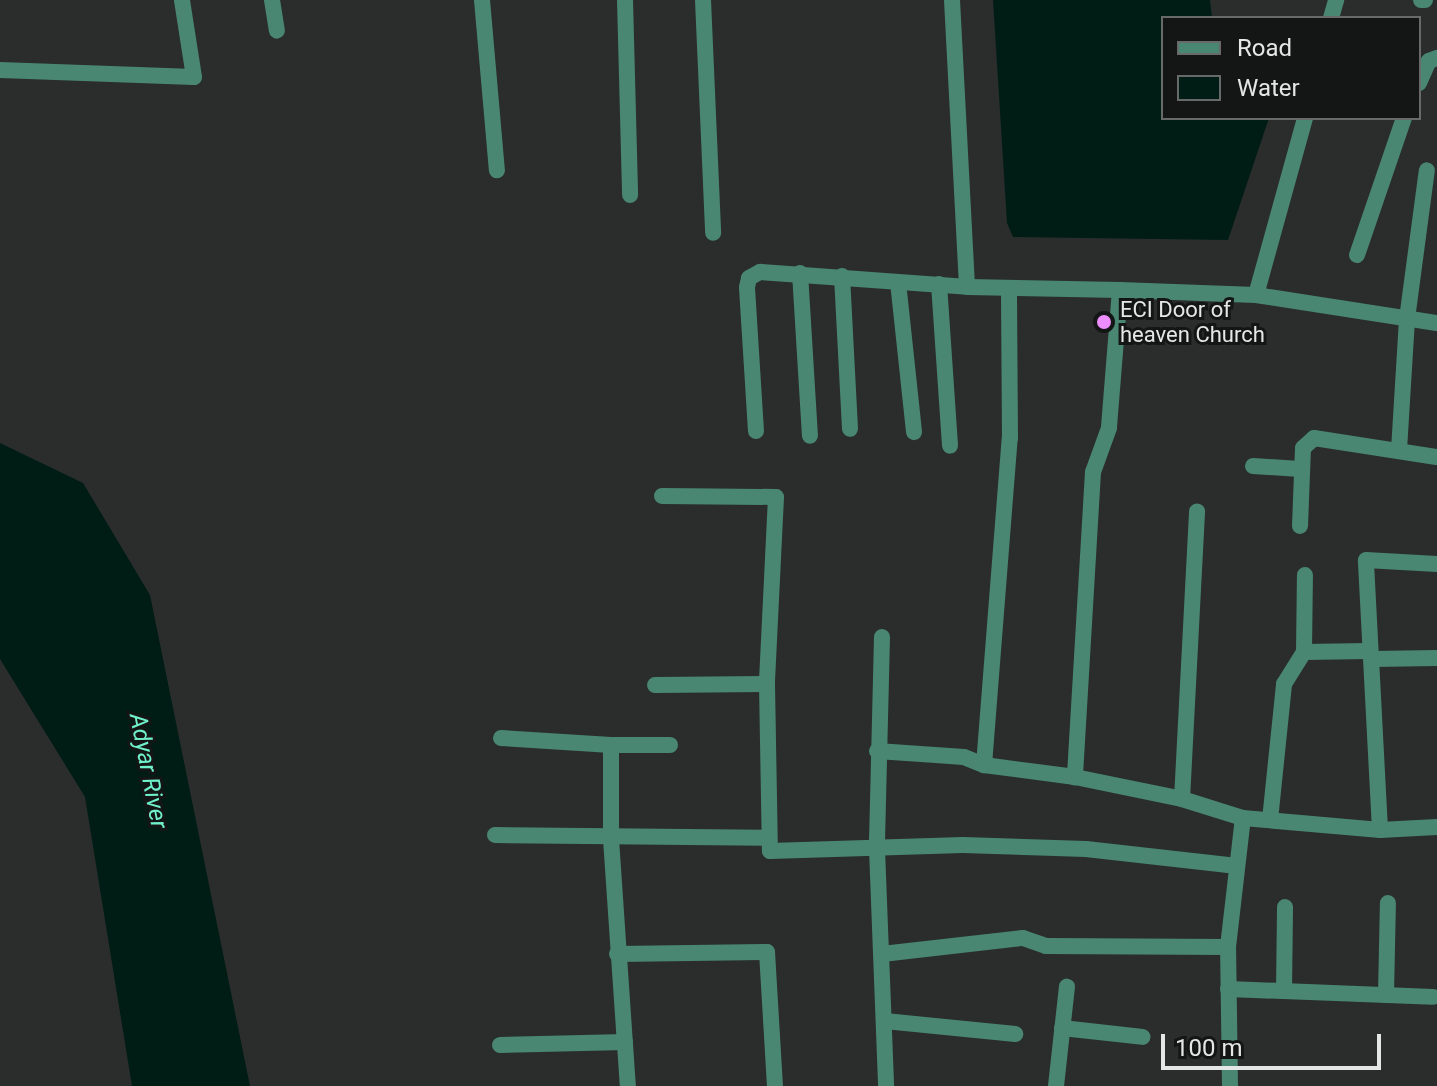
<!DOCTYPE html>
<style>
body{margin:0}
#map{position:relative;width:1437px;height:1086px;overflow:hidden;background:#2a2d2c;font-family:Roboto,sans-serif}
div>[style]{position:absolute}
.water>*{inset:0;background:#001d15}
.street>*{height:16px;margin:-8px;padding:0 8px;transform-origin:8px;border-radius:8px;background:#498773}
.dots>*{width:22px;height:22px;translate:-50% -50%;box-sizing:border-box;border:4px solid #141515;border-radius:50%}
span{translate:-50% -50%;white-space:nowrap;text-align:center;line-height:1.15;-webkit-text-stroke:6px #141515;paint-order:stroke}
.poi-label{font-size:22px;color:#e5e7e7}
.left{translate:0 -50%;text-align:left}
.water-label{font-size:24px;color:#6ff2cb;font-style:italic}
.legend{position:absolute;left:1161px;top:16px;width:260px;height:104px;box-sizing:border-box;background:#141515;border:2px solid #686969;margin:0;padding:10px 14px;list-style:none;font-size:24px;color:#e5e7e7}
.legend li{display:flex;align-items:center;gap:16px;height:40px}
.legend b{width:40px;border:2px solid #686969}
.scale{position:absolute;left:1161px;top:1034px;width:220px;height:36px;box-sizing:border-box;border:4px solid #e5e7e7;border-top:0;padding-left:10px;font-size:24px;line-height:28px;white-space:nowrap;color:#e5e7e7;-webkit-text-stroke:6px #141515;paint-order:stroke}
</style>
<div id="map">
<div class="water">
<i style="clip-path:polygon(993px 0,1210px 0,1212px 18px,1163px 18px,1163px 118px,1269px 118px,1228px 240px,1013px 237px,1007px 223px)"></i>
<i style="clip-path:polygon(0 443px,83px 483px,150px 595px,250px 1086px,132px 1086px,85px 797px,0 659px)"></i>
</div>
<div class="street">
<i style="left:272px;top:0;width:31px;rotate:81deg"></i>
<i style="left:482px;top:0;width:171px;rotate:85deg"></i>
<i style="left:625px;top:0;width:195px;rotate:88.5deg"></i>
<i style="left:703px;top:0;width:233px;rotate:87.5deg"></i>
<i style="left:952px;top:0;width:287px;rotate:87deg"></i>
<i style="left:1421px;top:0;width:4px"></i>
<i style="left:1331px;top:18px;width:19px;rotate:-74deg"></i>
<i style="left:0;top:70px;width:194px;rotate:2.1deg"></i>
<i style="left:194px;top:77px;width:78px;rotate:-98.9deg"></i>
<i style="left:1419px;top:83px;width:24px;rotate:-66deg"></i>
<i style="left:1429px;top:61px;width:9px;rotate:-21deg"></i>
<i style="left:1357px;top:255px;width:145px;rotate:-71.1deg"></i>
<i style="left:800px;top:273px;width:163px;rotate:86.5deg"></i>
<i style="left:842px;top:276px;width:153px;rotate:87deg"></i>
<i style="left:898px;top:282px;width:151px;rotate:83.9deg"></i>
<i style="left:939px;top:284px;width:162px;rotate:86.1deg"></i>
<i style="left:1120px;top:290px;width:136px;rotate:2.1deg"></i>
<i style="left:1256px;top:295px;width:183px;rotate:8.8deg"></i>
<i style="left:1256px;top:295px;width:184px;rotate:-74.5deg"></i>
<i style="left:756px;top:431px;width:144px;rotate:-93.6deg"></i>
<i style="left:747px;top:287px;width:9px;rotate:-77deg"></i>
<i style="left:749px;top:278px;width:13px;rotate:-29deg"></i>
<i style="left:760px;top:272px;width:208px;rotate:4.1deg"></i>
<i style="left:967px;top:287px;width:153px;rotate:1.1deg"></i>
<i style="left:1120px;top:290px;width:138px;rotate:94.6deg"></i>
<i style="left:1109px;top:428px;width:47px;rotate:110deg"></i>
<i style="left:1093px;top:472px;width:306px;rotate:93.4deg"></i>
<i style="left:1399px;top:450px;width:131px;rotate:-86.5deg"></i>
<i style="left:1407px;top:319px;width:150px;rotate:-82.4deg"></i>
<i style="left:1253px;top:466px;width:47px;rotate:3.7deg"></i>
<i style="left:662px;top:496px;width:114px;rotate:0.5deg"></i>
<i style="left:776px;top:497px;width:187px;rotate:92.8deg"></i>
<i style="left:767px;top:684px;width:167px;rotate:89deg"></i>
<i style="left:770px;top:851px;width:193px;rotate:-1.8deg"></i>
<i style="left:963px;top:845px;width:123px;rotate:1.9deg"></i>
<i style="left:1086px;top:849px;width:152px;rotate:6.4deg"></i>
<i style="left:1300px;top:526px;width:78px;rotate:-87.8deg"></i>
<i style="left:1303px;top:448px;width:15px;rotate:-42deg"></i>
<i style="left:1314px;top:438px;width:124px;rotate:8.8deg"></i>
<i style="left:882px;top:637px;width:212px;rotate:91.4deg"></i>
<i style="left:877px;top:849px;width:237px;rotate:87.8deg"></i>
<i style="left:1304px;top:652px;width:65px;rotate:-0.9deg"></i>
<i style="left:1372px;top:659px;width:65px;rotate:-0.9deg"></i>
<i style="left:655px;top:685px;width:112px;rotate:-0.5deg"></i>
<i style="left:501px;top:738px;width:110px;rotate:3.6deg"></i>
<i style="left:611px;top:745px;width:94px;rotate:90deg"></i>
<i style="left:611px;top:839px;width:248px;rotate:86.1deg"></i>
<i style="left:611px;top:745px;width:59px"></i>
<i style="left:877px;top:751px;width:87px;rotate:3.9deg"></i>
<i style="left:964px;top:757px;width:22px;rotate:22deg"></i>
<i style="left:984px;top:765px;width:92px;rotate:7.5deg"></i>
<i style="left:1075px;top:777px;width:109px;rotate:11.6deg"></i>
<i style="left:1182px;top:799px;width:64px;rotate:17.3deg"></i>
<i style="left:1243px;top:818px;width:138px;rotate:5deg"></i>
<i style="left:1380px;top:830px;width:57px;rotate:-3deg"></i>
<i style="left:984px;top:765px;width:328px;rotate:-85.5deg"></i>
<i style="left:1010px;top:438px;width:149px;rotate:-90.4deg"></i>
<i style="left:1182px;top:799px;width:288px;rotate:-87deg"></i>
<i style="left:1270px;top:820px;width:137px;rotate:-84.1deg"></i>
<i style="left:1284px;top:684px;width:38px;rotate:-58deg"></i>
<i style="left:1304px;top:652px;width:77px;rotate:-89.3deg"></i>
<i style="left:1380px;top:830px;width:270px;rotate:-93deg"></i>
<i style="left:1366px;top:560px;width:71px;rotate:3.2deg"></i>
<i style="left:495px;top:835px;width:271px;rotate:0.6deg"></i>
<i style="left:617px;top:954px;width:150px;rotate:-0.8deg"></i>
<i style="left:767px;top:952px;width:134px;rotate:86.6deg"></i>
<i style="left:882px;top:954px;width:142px;rotate:-6.5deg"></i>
<i style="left:1023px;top:938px;width:24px;rotate:19deg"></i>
<i style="left:1046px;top:946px;width:182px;rotate:0.3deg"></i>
<i style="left:1228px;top:989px;width:205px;rotate:2.2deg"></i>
<i style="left:1284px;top:991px;width:84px;rotate:-89.3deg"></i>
<i style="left:1386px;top:995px;width:92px;rotate:-88.8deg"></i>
<i style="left:885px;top:1021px;width:131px;rotate:5.7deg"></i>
<i style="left:1062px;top:1028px;width:81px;rotate:6.3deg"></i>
<i style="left:500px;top:1045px;width:125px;rotate:-1.4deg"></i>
<i style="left:1056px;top:1086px;width:100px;rotate:-83.7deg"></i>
<i style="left:1230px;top:1086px;width:139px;rotate:-90.8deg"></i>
<i style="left:1228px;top:947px;width:130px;rotate:-83.4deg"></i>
</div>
<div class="dots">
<i style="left:1104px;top:322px;background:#eb8dfc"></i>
</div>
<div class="poi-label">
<span class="left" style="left:1120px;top:322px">ECI Door of<br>heaven Church</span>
</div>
<div class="water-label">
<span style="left:148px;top:771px;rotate:79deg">Adyar River</span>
</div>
<ul class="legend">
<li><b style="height:10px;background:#498773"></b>Road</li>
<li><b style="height:22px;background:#001d15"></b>Water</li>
</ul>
<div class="scale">100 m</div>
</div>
